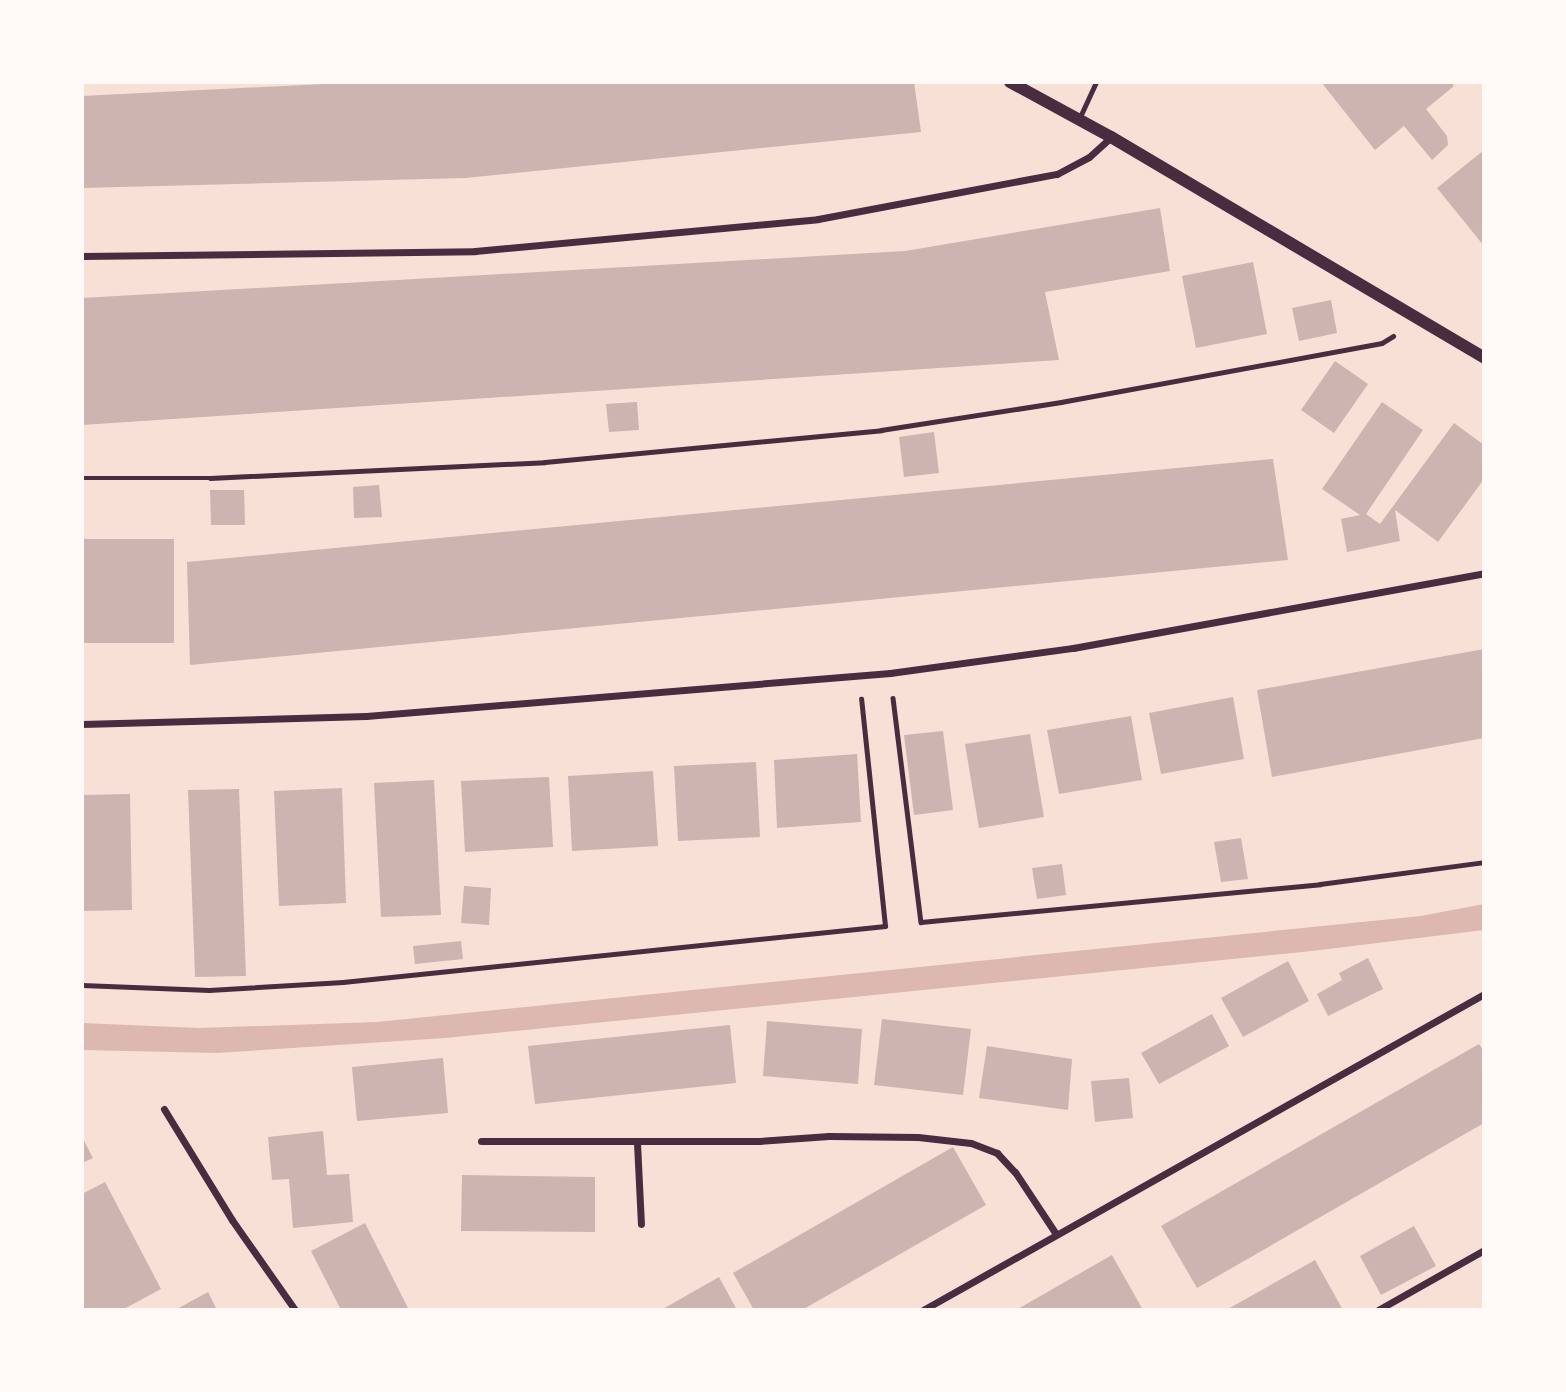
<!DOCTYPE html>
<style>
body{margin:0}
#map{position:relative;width:1566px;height:1392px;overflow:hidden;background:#f7e1d7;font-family:Montserrat,sans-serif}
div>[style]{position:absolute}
.water>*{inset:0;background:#dcb8b0}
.building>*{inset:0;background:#ccb4b1}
.path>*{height:4.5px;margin:-2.25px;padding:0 2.25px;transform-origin:2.25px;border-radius:2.25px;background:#4a2c40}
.service>*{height:5px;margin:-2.5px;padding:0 2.5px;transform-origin:2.5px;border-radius:2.5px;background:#4a2c40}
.minor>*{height:7px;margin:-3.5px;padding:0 3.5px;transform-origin:3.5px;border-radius:3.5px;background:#4a2c40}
.tertiary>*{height:12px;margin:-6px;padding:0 6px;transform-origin:6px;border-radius:6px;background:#4a2c40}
span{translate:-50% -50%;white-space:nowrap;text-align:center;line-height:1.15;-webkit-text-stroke:7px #fffaf5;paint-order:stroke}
.frame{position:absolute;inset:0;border:84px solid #fffaf5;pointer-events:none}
</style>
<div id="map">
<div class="water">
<i style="clip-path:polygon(1484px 904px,1484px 930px,1312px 951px,445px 1038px,217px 1053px,82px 1050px,82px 1023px,199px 1028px,377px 1022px,1421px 916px)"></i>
</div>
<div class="building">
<i style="clip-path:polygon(364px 82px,914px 82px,921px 132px,465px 178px,82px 188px,82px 96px)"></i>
<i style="clip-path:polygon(1321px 82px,1451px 82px,1454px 86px,1426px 109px,1447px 136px,1448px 145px,1432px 160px,1404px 126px,1375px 150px)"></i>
<i style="clip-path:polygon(1484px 150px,1484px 246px,1437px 188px)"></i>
<i style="clip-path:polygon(1160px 208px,1170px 271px,1045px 292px,1059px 360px,82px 425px,82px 298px,905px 251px)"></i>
<i style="clip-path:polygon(1253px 262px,1267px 334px,1196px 348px,1182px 276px)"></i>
<i style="clip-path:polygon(1331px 300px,1337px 333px,1299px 341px,1292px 308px)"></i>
<i style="clip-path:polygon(1335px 361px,1368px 384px,1334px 433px,1301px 410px)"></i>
<i style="clip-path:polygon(637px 402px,639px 430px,609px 432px,606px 404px)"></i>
<i style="clip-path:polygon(1382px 402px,1423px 430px,1366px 514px,1380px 524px,1454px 423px,1484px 445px,1484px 479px,1438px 542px,1395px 510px,1400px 541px,1347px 552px,1341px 519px,1360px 515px,1322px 489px)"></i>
<i style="clip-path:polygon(934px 432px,939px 473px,904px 477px,899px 437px)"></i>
<i style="clip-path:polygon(1273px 459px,1288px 560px,190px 665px,187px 562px)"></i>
<i style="clip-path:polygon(379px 485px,382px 517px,354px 518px,353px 487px)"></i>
<i style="clip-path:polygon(210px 490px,244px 490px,245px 525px,211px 525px)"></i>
<i style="clip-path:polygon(82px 539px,174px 539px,174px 643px,82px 643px)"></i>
<i style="clip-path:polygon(1484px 649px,1484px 738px,1272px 777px,1257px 690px)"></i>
<i style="clip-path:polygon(1233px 697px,1244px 759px,1161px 774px,1149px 713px)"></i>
<i style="clip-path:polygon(1131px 716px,1142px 780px,1059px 794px,1047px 730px)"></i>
<i style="clip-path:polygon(943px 731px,953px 810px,914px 815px,904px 735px)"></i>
<i style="clip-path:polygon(1030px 734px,1044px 817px,979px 828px,965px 744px)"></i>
<i style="clip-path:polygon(857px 754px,861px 822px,777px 828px,774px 760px)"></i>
<i style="clip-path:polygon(756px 762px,760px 837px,678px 841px,674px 766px)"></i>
<i style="clip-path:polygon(653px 771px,658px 846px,572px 851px,568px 776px)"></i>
<i style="clip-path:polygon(549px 777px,553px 847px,465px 852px,461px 781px)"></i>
<i style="clip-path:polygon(434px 780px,441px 915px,381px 917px,374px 783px)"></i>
<i style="clip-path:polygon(342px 788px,346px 903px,279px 906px,274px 791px)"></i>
<i style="clip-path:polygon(239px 789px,246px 976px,195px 977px,188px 790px)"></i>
<i style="clip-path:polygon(130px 794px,132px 910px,82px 911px,82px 795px)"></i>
<i style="clip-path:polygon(1241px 838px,1248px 879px,1221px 882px,1214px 842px)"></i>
<i style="clip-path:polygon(1062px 864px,1066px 895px,1037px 899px,1032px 868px)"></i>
<i style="clip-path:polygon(464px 886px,491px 888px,489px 925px,461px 923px)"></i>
<i style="clip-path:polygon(461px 941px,463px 959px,415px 964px,413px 946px)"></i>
<i style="clip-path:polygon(1368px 958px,1383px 989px,1328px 1016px,1317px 994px,1342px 980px,1339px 973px)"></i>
<i style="clip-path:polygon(1288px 961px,1309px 1001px,1243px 1037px,1221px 998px)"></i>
<i style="clip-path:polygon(1212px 1014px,1229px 1046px,1159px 1084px,1141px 1053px)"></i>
<i style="clip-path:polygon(882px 1019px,971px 1029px,963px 1095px,874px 1085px)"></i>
<i style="clip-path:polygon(767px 1021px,862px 1029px,858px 1084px,763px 1076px)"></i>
<i style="clip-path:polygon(730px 1025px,736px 1083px,535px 1104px,528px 1046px)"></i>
<i style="clip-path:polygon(1479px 1044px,1484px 1051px,1484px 1123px,1197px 1288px,1161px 1226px)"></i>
<i style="clip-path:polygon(987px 1046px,1072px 1059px,1068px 1110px,979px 1098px)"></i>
<i style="clip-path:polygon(443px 1058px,448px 1113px,357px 1121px,352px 1067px)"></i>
<i style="clip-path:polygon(1129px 1078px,1133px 1118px,1095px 1122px,1091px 1081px)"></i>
<i style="clip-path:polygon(323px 1131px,327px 1175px,349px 1174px,353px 1222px,293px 1228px,289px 1179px,272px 1180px,268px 1137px)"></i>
<i style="clip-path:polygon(82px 1137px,93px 1158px,82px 1163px)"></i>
<i style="clip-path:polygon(953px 1147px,986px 1205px,802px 1310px,754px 1310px,733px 1273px)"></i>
<i style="clip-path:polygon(462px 1175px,595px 1177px,595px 1232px,461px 1231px)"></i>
<i style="clip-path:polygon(105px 1182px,161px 1289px,122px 1310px,82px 1310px,82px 1194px)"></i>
<i style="clip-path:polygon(365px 1223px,409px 1310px,341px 1310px,311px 1251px)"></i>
<i style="clip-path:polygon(1414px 1226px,1436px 1266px,1381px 1295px,1360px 1256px)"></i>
<i style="clip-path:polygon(1112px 1255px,1143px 1310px,1016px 1310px)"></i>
<i style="clip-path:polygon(1315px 1260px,1343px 1310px,1226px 1310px)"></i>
<i style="clip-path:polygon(719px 1277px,737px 1310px,661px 1310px)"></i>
<i style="clip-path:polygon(208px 1292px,217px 1310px,175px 1310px)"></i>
</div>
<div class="path">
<i style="left:82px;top:478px;width:128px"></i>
<i style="left:210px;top:478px;width:335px;rotate:-2.7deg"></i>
<i style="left:545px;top:462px;width:338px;rotate:-5.4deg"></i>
<i style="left:881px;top:430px;width:182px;rotate:-8.8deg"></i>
<i style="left:1061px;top:402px;width:326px;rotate:-10.4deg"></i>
<i style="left:1382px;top:343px;width:13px;rotate:-32deg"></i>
<i style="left:893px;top:698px;width:226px;rotate:82.9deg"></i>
<i style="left:921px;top:922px;width:401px;rotate:-5.4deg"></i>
<i style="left:1320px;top:884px;width:165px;rotate:-7.6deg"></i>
<i style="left:82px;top:985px;width:127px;rotate:2.3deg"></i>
<i style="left:209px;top:990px;width:134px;rotate:-3.4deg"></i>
<i style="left:343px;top:982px;width:545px;rotate:-5.9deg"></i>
<i style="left:885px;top:926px;width:228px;rotate:-96deg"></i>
</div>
<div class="service">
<i style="left:1079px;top:119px;width:41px;rotate:-65.3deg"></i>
</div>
<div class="minor">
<i style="left:82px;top:256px;width:393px;rotate:-0.7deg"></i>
<i style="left:475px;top:251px;width:344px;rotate:-5.3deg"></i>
<i style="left:818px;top:219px;width:243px;rotate:-10.7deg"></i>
<i style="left:1057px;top:174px;width:36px;rotate:-28deg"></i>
<i style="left:1089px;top:157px;width:30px;rotate:-42deg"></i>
<i style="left:82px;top:724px;width:284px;rotate:-1.6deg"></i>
<i style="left:366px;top:716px;width:526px;rotate:-4.69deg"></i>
<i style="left:890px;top:673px;width:185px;rotate:-7.8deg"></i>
<i style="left:1073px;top:648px;width:418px;rotate:-10.3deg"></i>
<i style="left:164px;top:1109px;width:130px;rotate:58.5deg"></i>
<i style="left:232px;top:1220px;width:110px;rotate:55deg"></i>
<i style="left:481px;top:1141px;width:278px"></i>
<i style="left:759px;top:1141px;width:70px;rotate:-4.1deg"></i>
<i style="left:829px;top:1136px;width:89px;rotate:0.6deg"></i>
<i style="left:918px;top:1137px;width:53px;rotate:6.5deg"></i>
<i style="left:971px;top:1143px;width:28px;rotate:21deg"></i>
<i style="left:997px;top:1153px;width:26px;rotate:47deg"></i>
<i style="left:1015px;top:1172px;width:74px;rotate:56.5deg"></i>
<i style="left:637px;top:1143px;width:81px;rotate:87.2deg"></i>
<i style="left:923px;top:1310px;width:644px;rotate:-29.39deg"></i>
<i style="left:1378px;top:1310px;width:122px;rotate:-29.5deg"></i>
</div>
<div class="tertiary">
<i style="left:1010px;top:82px;width:115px;rotate:28.6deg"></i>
<i style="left:1111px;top:137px;width:434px;rotate:30.6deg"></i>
</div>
<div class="frame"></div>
</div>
